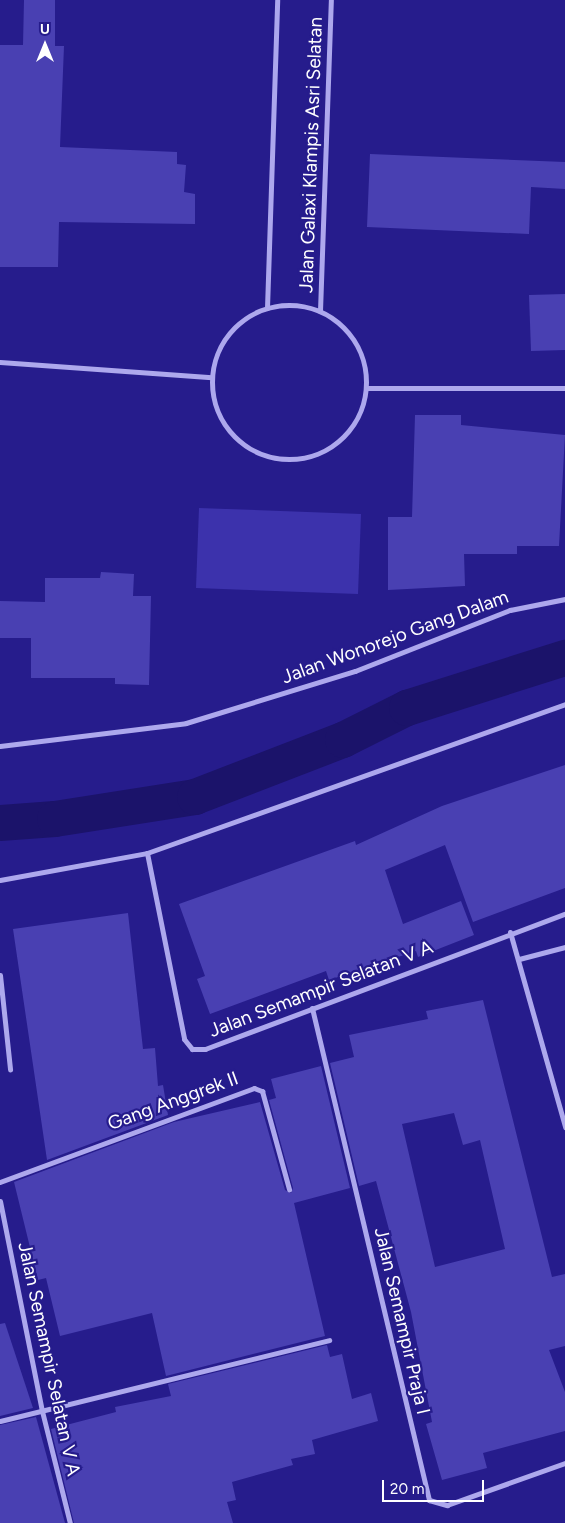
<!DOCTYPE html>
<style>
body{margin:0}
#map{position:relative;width:565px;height:1523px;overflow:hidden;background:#261c8c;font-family:Figtree,sans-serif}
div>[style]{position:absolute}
.green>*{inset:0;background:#3c32ac}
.canal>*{height:36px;margin:-18px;padding:0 18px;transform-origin:18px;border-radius:18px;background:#1b136a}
.building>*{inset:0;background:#4940b2}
.street>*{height:5px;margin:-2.5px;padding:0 2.5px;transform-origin:2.5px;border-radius:2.5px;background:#ada8ed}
.street>.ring{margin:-2.5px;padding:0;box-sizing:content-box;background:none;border:5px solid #ada8ed;border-radius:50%}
span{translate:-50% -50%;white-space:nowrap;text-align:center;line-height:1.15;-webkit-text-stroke:4.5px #261c8c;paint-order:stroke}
.street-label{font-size:19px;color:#fff}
.north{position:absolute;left:20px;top:20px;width:50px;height:50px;-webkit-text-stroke:4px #261c8c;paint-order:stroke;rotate:0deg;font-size:14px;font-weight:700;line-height:20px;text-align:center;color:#fff}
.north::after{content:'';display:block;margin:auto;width:18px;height:22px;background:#fff;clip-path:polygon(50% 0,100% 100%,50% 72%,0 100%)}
.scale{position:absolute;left:382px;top:1480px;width:102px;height:22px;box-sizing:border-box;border:2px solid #fff;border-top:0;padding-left:6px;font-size:15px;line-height:18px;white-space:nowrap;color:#fff;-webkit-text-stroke:4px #261c8c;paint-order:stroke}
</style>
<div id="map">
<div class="green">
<i style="clip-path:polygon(199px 508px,361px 514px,358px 594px,196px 588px)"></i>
</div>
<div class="canal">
<i style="left:0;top:823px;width:55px;rotate:-4.2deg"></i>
<i style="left:55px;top:819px;width:142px;rotate:-8.9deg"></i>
<i style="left:195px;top:797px;width:159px;rotate:-21.1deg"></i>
<i style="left:343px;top:740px;width:72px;rotate:-26.6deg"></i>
<i style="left:407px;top:708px;width:166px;rotate:-17.6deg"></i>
</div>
<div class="building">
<i style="clip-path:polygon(24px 0,55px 0,55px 46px,64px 46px,60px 147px,177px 152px,177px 164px,186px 165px,184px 192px,195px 194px,195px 224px,59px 222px,58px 267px,0 267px,0 45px,23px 45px)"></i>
<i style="clip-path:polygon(370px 154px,565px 162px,565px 189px,531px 187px,529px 234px,367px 227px)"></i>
<i style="clip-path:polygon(565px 294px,565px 350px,531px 351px,529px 295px)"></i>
<i style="clip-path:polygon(415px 415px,461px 415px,461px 425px,565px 435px,559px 546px,517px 546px,517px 554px,464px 554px,465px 586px,388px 590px,388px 517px,412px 517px)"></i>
<i style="clip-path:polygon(101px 572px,134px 574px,133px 596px,151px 596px,149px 685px,115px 684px,115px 678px,31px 678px,31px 638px,0 638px,0 601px,45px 602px,45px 578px,100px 578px)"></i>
<i style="clip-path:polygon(565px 765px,565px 888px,473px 922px,445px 845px,385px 870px,403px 924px,461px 901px,474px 935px,418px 957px,416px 951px,329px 980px,326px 971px,210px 1014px,197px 979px,205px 976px,179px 904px,355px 841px,356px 845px,442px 806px)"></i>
<i style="clip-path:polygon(128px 913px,143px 1049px,155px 1048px,158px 1086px,163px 1085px,168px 1115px,47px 1160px,13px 929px)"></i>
<i style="clip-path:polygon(evenodd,483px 1000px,552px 1277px,565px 1274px,565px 1346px,549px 1350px,565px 1392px,565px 1431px,483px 1453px,487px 1468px,442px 1480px,426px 1424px,432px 1422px,411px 1312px,376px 1181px,359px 1186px,330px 1063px,354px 1057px,349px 1035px,428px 1019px,426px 1011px,483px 1000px,454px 1113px,463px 1145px,480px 1140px,505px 1249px,435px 1267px,402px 1124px,454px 1113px)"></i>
<i style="clip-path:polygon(321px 1066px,350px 1188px,294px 1203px,325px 1336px,166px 1376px,152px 1313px,60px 1336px,46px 1278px,38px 1280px,14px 1182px,174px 1122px,260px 1102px,285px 1190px,291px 1193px,293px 1188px,269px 1100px,276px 1098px,271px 1079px)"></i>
<i style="clip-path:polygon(5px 1323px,33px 1408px,0 1416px,0 1324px)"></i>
<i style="clip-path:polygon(327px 1345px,330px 1357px,342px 1354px,352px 1399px,371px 1393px,378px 1421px,312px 1440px,315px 1454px,291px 1459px,293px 1465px,232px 1482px,236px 1500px,227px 1502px,233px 1523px,74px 1523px,51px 1429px,116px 1412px,115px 1407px,171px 1396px,168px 1384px)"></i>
<i style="clip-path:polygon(36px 1417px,65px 1523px,0 1523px,0 1425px)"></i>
</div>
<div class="street">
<i class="ring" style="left:212px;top:305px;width:149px;height:149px"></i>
<i style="left:267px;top:308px;width:308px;rotate:-88.1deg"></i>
<i style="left:320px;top:311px;width:311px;rotate:-88deg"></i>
<i style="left:0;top:362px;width:212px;rotate:4.1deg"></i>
<i style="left:367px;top:388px;width:198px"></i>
<i style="left:0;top:746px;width:187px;rotate:-7deg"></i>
<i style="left:186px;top:723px;width:177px;rotate:-17.1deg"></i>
<i style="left:355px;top:671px;width:167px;rotate:-21.5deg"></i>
<i style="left:510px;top:610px;width:56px;rotate:-11.3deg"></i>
<i style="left:147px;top:853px;width:190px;rotate:78.7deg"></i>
<i style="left:184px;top:1039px;width:13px;rotate:51deg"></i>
<i style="left:192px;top:1049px;width:13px"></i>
<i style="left:205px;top:1049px;width:384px;rotate:-20.6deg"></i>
<i style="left:0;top:880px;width:149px;rotate:-10.4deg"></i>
<i style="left:147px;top:853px;width:444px;rotate:-19.6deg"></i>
<i style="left:510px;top:932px;width:203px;rotate:74.2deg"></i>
<i style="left:519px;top:959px;width:48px;rotate:-14.6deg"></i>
<i style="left:0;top:975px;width:95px;rotate:83.9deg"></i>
<i style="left:312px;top:1008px;width:506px;rotate:76.62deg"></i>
<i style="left:429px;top:1500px;width:19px;rotate:16deg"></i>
<i style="left:447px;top:1505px;width:125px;rotate:-19.6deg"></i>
<i style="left:0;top:1182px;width:271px;rotate:-20.3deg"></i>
<i style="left:254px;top:1088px;width:9px;rotate:21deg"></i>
<i style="left:262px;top:1091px;width:102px;rotate:74.6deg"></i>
<i style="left:0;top:1201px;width:214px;rotate:78.7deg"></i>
<i style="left:42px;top:1411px;width:115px;rotate:76deg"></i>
<i style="left:0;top:1421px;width:339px;rotate:-13.8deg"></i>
</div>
<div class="street-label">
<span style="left:311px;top:155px;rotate:-88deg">Jalan Galaxi Klampis Asri Selatan</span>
<span style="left:395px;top:637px;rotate:-20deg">Jalan Wonorejo Gang Dalam</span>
<span style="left:321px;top:989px;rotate:-21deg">Jalan Semampir Selatan V A</span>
<span style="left:173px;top:1101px;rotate:-20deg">Gang Anggrek II</span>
<span style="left:402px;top:1321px;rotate:77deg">Jalan Semampir Praja I</span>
<span style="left:49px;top:1359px;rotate:78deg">Jalan Semampir Selatan V A</span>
</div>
<div class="north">U</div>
<div class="scale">20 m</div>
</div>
